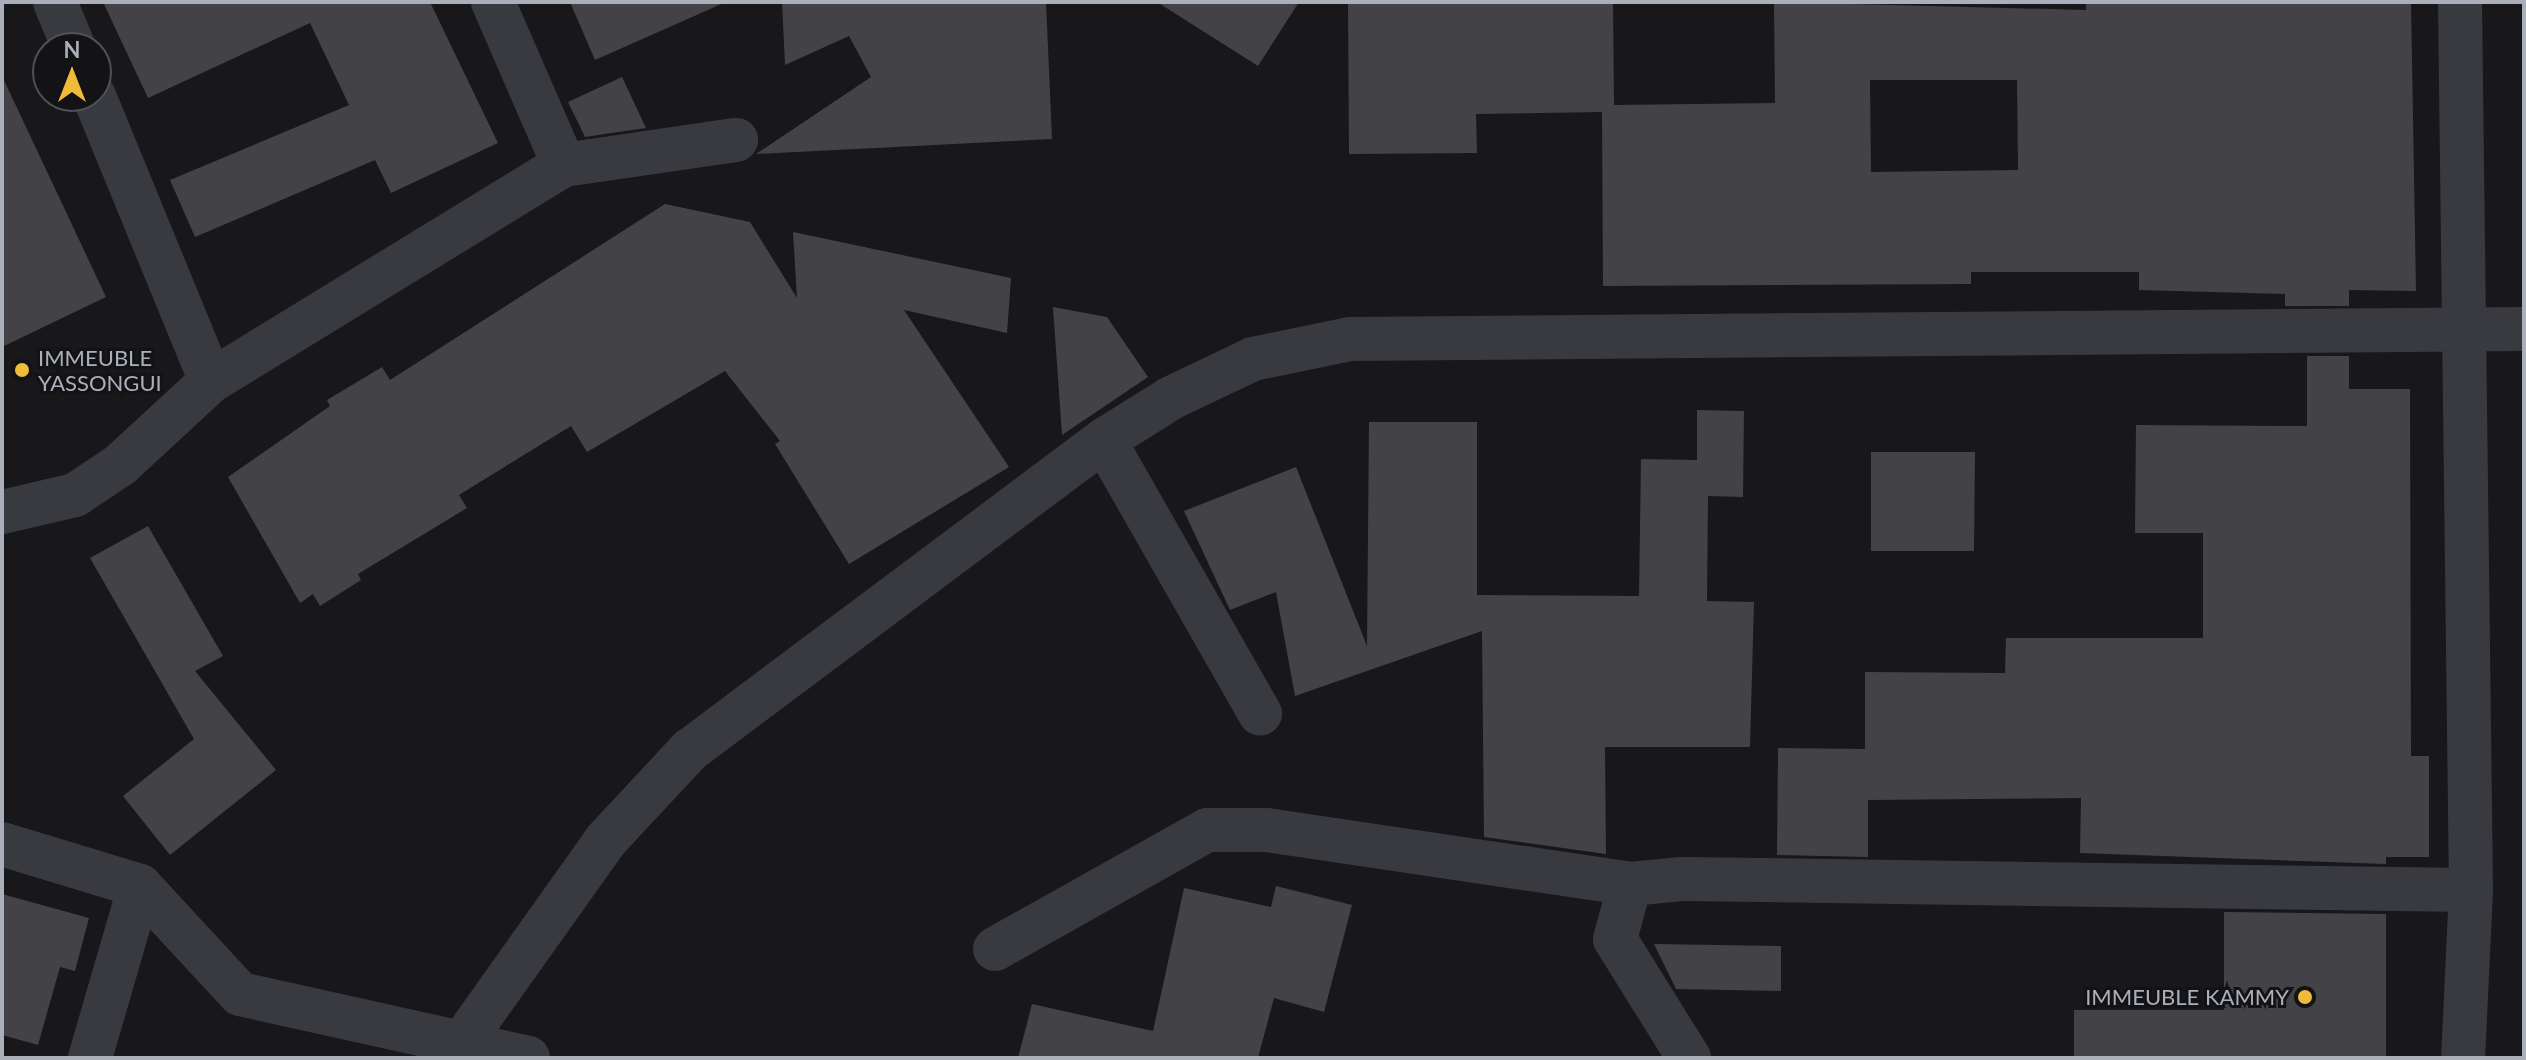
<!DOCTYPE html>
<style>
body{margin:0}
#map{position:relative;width:2526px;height:1060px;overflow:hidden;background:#18181b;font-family:Lato,sans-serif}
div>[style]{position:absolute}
.building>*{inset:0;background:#434347}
.minor>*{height:44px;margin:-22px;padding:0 22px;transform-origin:22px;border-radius:22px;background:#393a40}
.dots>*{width:22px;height:22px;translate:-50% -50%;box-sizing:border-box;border:4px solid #131316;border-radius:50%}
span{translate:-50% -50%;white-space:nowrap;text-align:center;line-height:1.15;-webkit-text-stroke:6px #131316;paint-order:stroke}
.poi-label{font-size:22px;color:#abafba}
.left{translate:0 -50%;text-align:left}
.right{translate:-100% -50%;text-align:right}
.frame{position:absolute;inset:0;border:4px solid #abafba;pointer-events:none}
.north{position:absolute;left:32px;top:32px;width:80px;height:80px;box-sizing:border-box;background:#131316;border:2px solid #505158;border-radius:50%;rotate:0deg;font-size:22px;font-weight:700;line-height:32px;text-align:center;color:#abafba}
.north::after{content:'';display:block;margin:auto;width:28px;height:36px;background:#f1bb3a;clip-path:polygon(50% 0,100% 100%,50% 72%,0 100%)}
</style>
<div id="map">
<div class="building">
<i style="clip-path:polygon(103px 2px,430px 2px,498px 143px,391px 193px,375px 160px,195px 237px,170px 180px,349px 105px,310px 23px,148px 98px)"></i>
<i style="clip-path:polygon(570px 2px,726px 2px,595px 60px)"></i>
<i style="clip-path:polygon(782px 2px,1046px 2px,1052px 139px,756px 154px,871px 77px,849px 36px,785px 65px)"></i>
<i style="clip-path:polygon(1157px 2px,1299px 2px,1258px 66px)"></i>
<i style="clip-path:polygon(evenodd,1348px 2px,1613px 2px,1614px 105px,1775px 103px,1774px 2px,2086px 10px,2086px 2px,2411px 2px,2416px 291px,2349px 290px,2349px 306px,2285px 306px,2285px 294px,2139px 290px,2139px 272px,1971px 272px,1971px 284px,1603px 286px,1602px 112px,1476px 114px,1477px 153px,1349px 154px,1348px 2px,1870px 80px,2017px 80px,2018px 170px,1871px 172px,1870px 80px)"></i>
<i style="clip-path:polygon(2px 76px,106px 297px,2px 347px)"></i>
<i style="clip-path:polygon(622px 77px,646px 128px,585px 137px,568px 102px)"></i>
<i style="clip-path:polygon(665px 204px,750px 222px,797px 298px,793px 232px,1011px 278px,1007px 333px,904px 310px,1009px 467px,849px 564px,775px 444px,780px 441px,725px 371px,587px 452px,571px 426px,459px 495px,467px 508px,358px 574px,361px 580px,320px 606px,313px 594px,300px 603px,228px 477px,330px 406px,327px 400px,382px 367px,390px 380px)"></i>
<i style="clip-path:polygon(1053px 307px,1107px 317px,1148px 377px,1062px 435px)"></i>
<i style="clip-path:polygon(2307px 356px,2349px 356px,2349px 389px,2410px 389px,2411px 756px,2429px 756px,2429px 857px,2386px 857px,2386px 864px,2080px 853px,2081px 798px,1868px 800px,1868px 857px,1777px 855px,1778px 748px,1865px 749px,1865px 672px,2005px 673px,2006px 638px,2203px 638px,2203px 533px,2135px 533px,2136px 425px,2307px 426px)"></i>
<i style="clip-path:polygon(1697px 410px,1744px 411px,1743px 497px,1708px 496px,1707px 601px,1754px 602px,1750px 747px,1605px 747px,1606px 854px,1484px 837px,1482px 631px,1295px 696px,1276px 592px,1230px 610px,1184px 511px,1296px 467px,1367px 646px,1369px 422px,1477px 422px,1477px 595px,1639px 596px,1641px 459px,1697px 460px)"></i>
<i style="clip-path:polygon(1871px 452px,1975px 452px,1974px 551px,1871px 551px)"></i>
<i style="clip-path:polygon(148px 526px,223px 656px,195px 671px,276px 770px,170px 855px,123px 796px,194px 739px,90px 558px)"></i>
<i style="clip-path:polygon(1276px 886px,1352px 905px,1324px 1012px,1274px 998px,1258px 1058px,1018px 1058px,1032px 1004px,1153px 1031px,1184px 888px,1271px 907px)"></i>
<i style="clip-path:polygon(2px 894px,89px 918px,75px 971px,60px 967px,38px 1045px,2px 1035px)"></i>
<i style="clip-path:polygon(2224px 912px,2386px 914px,2386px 1058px,2074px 1058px,2074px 1010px,2224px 1010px)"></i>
<i style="clip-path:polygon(1654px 944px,1781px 946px,1781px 991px,1676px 989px)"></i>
</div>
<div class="minor">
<i style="left:55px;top:2px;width:50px;rotate:67.6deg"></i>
<i style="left:493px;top:2px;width:178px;rotate:66.5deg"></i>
<i style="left:2460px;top:2px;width:888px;rotate:89.29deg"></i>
<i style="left:2471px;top:890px;width:168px;rotate:92.7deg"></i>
<i style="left:94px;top:96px;width:308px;rotate:67.7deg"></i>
<i style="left:1104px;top:440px;width:315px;rotate:60.3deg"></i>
<i style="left:2px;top:512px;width:75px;rotate:-13.1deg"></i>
<i style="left:75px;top:495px;width:54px;rotate:-33.7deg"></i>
<i style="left:120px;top:465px;width:124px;rotate:-42.7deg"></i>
<i style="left:211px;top:381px;width:414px;rotate:-31.5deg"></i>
<i style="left:564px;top:165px;width:174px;rotate:-8.3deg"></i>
<i style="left:2px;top:844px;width:144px;rotate:16.9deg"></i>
<i style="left:140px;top:886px;width:147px;rotate:47.2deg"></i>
<i style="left:240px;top:994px;width:295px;rotate:12.5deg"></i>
<i style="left:995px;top:949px;width:243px;rotate:-29.3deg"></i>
<i style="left:1207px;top:830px;width:59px"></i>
<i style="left:1266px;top:830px;width:368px;rotate:8.4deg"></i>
<i style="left:90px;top:1058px;width:179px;rotate:-73.8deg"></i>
<i style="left:451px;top:1058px;width:266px;rotate:-54.6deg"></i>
<i style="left:605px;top:841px;width:125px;rotate:-47deg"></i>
<i style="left:690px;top:750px;width:517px;rotate:-36.83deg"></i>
<i style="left:1104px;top:440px;width:79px;rotate:-32.1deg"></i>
<i style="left:1171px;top:398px;width:91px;rotate:-25.4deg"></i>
<i style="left:1253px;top:359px;width:99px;rotate:-11.7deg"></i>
<i style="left:1350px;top:339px;width:1174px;rotate:-0.49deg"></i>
<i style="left:1689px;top:1058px;width:140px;rotate:-121.9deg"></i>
<i style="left:1615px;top:939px;width:57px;rotate:-74.7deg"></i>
<i style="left:1630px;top:884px;width:52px;rotate:-5.5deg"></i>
<i style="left:1682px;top:879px;width:789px;rotate:0.8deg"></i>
</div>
<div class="dots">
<i style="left:22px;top:370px;background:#f1bb3a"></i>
<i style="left:2305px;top:997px;background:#f1bb3a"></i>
</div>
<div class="poi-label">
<span class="left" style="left:38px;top:370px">IMMEUBLE<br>YASSONGUI</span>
<span class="right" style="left:2289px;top:997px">IMMEUBLE KAMMY</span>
</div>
<div class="frame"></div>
<div class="north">N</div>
</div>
